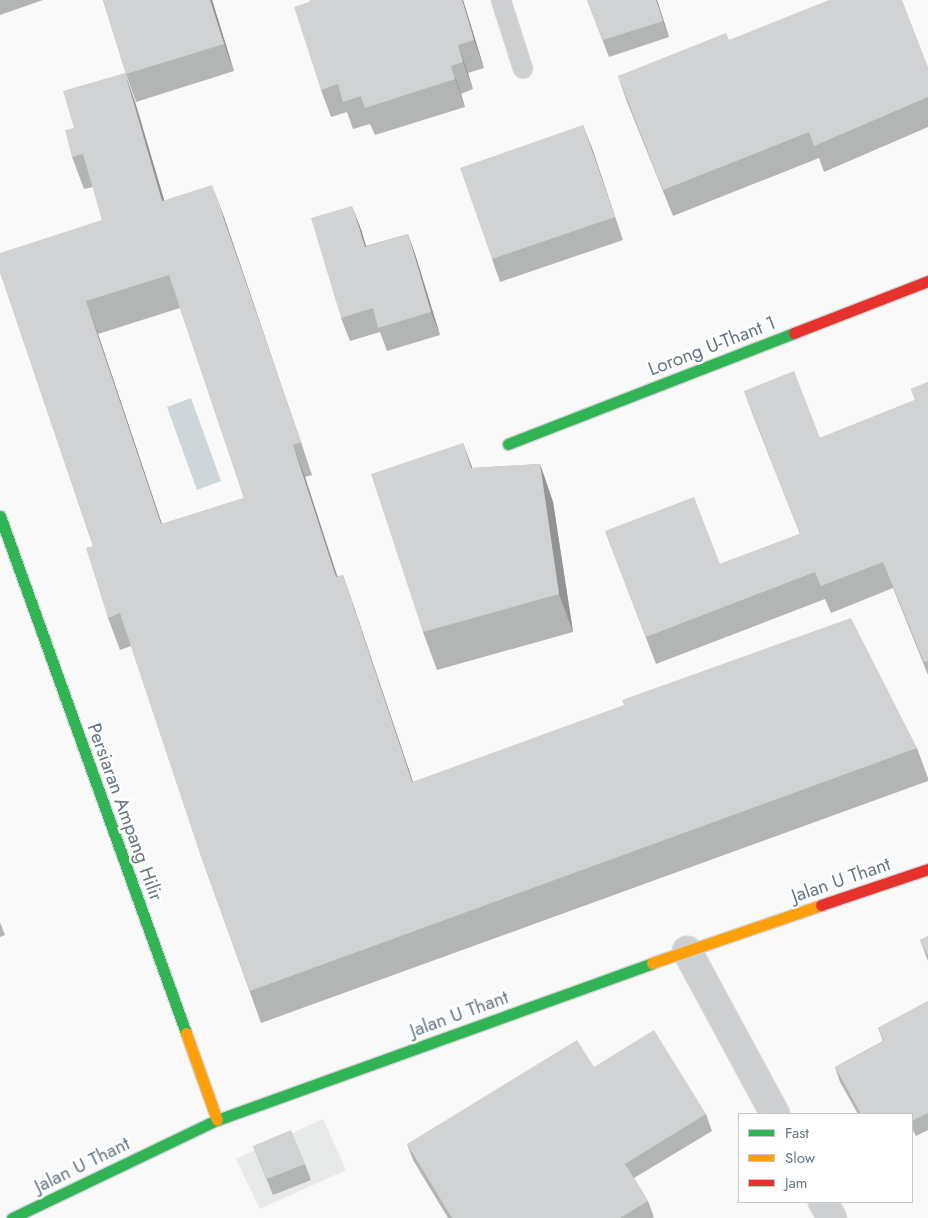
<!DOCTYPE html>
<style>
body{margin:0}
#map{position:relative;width:928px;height:1218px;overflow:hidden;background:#f9f9f9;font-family:Jost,sans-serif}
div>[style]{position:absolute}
.built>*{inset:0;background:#e8e9e9}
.water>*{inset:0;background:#ced6d9}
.roads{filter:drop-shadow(1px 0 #d5d6d7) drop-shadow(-1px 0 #d5d6d7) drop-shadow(0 1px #d5d6d7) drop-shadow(0 -1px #d5d6d7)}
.lane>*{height:18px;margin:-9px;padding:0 9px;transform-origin:9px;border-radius:9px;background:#cecfd0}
.street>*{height:28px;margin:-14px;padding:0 14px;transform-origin:14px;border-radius:14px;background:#cecfd0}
.fast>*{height:11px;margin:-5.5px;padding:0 5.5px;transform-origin:5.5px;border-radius:5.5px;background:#30b455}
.slow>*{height:11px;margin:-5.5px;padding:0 5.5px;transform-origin:5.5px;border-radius:5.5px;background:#ff9f0a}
.jam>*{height:11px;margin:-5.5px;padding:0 5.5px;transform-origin:5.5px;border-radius:5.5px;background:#e5322d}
.wall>*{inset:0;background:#b3b5b5}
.shaded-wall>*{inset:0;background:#929394}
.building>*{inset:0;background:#d0d2d3}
span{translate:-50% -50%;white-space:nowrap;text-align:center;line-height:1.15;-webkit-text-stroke:5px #fff;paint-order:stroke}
.street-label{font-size:19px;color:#657683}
.legend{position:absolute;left:738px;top:1113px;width:175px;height:90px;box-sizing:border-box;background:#fff;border:1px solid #c1c8cd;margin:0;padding:6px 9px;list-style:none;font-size:15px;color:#657683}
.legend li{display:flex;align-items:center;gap:10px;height:25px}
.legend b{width:25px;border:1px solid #c1c8cd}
</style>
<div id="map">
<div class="built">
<i style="clip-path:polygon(323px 1119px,346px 1170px,260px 1209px,236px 1159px)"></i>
</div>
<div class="water">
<i style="clip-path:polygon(191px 398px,221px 481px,197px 490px,167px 407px)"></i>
</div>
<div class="roads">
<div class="lane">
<i style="left:501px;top:0;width:72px;rotate:72.3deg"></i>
</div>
<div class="street">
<i style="left:687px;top:951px;width:185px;rotate:61.6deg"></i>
<i style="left:823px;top:1202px;width:18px;rotate:61deg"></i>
</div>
<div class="fast">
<i style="left:508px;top:444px;width:307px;rotate:-21.2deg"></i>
<i style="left:0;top:516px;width:549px;rotate:70.21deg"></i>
<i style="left:12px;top:1218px;width:227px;rotate:-25.6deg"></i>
<i style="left:217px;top:1120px;width:462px;rotate:-19.8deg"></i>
</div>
<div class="slow">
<i style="left:652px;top:963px;width:179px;rotate:-18.9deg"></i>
<i style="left:186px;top:1033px;width:92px;rotate:70.4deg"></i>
</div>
<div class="jam">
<i style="left:794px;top:333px;width:144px;rotate:-21.2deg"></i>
<i style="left:821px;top:905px;width:113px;rotate:-18.6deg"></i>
</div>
</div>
<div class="wall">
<i style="clip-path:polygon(0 0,43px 0,0 15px)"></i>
<i style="clip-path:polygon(103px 0,212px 0,234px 71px,136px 102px,126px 74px)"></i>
<i style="clip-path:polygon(310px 0,463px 0,484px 68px,468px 73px,473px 89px,461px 94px,465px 107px,375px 135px,370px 124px,353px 129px,347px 112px,331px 117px,321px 90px)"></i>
<i style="clip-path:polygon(587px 0,657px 0,669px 37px,609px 57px)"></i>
<i style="clip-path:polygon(729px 40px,928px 67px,928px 127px,824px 172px,819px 158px,673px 216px,627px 102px,618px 76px)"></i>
<i style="clip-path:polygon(evenodd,125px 73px,136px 105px,164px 200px,224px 217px,312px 475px,305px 477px,337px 577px,343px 575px,354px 607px,413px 782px,917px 748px,928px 778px,928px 781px,261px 1023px,202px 859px,131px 646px,120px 650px,108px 618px,93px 546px,0 272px,102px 220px,93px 187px,84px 189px,72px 157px,74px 128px,125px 73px,180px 308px,244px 498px,162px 524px,98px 334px,180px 308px)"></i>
<i style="clip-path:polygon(583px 125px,623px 240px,500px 282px,492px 259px)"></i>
<i style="clip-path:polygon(361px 229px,366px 246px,408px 234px,416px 257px,440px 335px,387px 351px,380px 332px,350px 341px,341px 318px)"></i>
<i style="clip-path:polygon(928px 382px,928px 675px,893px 588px,831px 613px,825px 599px,656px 664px,605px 531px,720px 564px,800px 534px,754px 418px,744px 391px,820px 438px,915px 400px,911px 389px)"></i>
<i style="clip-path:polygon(463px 443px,472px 468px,540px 464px,553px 502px,573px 632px,437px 670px,423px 632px)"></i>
<i style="clip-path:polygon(0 922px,5px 935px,0 937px)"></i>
<i style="clip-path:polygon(928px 936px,928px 961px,920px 940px)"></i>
<i style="clip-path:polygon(928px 1001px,928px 1130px,916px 1136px,912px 1129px,912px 1114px,858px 1114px,840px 1082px,835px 1067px,883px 1041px,878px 1028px)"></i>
<i style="clip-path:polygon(594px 1067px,706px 1114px,712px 1131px,634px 1178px,648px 1201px,654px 1217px,652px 1218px,448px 1218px,413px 1160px,407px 1144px)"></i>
<i style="clip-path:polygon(253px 1146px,305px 1164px,311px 1180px,273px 1195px)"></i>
</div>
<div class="shaded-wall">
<i style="clip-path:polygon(210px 0,212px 0,234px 71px,224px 44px)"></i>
<i style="clip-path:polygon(462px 0,463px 0,484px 68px,474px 40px)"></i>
<i style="clip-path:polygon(656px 0,657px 0,669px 37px,663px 21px)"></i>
<i style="clip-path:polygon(458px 45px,468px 73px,473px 89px,463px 62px)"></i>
<i style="clip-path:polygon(451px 66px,461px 94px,465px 107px,455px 79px)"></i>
<i style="clip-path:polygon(125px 73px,136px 105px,174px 233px,162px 201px)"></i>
<i style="clip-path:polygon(583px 125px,592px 148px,623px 240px)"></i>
<i style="clip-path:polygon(212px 185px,224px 217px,312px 475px,301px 442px)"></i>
<i style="clip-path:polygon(352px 206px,361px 229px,373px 270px,365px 247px)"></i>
<i style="clip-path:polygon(408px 234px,416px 257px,440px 335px,431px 312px)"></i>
<i style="clip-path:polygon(86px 301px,98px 334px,173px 557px,161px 524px)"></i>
<i style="clip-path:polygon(463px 443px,477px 481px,471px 468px)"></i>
<i style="clip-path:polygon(293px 445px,305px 477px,348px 609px,336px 577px)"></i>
<i style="clip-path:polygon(540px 464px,553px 502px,573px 632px,559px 594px)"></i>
<i style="clip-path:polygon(343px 575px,354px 607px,424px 815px,412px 782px)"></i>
</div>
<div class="building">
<i style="clip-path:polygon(103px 0,210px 0,224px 44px,126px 74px)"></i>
<i style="clip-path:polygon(310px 0,462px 0,474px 40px,458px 45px,463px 62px,451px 66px,455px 79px,365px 108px,361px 96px,343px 102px,338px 84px,321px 90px,294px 7px,311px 1px)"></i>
<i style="clip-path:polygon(587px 0,656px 0,663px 21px,603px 40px)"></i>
<i style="clip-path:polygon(829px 0,902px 0,928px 67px,928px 97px,814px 146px,809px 132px,663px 190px,618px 76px,726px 33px,729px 40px)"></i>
<i style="clip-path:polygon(evenodd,125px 73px,162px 201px,212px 185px,301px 442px,293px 445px,336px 577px,343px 575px,412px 782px,624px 705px,622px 700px,851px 618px,917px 748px,250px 991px,202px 859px,120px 613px,108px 618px,86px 548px,93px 546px,0 272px,0 253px,102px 220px,83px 154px,72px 157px,65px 130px,74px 128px,63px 91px,125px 73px,169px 275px,244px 498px,161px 524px,86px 301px,169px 275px)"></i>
<i style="clip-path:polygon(583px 125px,615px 217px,492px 259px,460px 168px)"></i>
<i style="clip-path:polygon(352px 206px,365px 247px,408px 234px,431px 312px,378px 328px,373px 308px,341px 318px,311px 218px)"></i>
<i style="clip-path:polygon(794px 371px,820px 438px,915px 400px,911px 389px,928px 382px,928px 661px,924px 662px,883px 562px,821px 586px,815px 572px,646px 637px,605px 531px,694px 497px,720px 564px,800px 534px,744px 391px)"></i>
<i style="clip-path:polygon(463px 443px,471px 468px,540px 464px,559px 594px,423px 632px,371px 474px)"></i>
<i style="clip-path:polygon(928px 936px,928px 956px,920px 940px)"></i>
<i style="clip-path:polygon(928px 1001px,928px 1113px,912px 1121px,912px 1114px,861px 1114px,835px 1067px,884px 1041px,878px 1028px)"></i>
<i style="clip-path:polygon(654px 1030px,706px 1114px,625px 1164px,648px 1201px,620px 1218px,452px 1218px,407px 1144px,577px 1040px,594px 1067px)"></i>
<i style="clip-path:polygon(291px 1130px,305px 1164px,267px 1179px,253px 1146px)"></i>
</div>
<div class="street-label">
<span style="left:712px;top:346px;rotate:-21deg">Lorong U-Thant 1</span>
<span style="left:125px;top:812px;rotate:70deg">Persiaran Ampang Hilir</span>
<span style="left:841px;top:880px;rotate:-19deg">Jalan U Thant</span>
<span style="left:459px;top:1014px;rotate:-20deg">Jalan U Thant</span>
<span style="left:82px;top:1165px;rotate:-26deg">Jalan U Thant</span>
</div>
<ul class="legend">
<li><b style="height:6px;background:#30b455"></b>Fast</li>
<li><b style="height:6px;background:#ff9f0a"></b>Slow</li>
<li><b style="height:6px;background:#e5322d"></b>Jam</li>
</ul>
</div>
